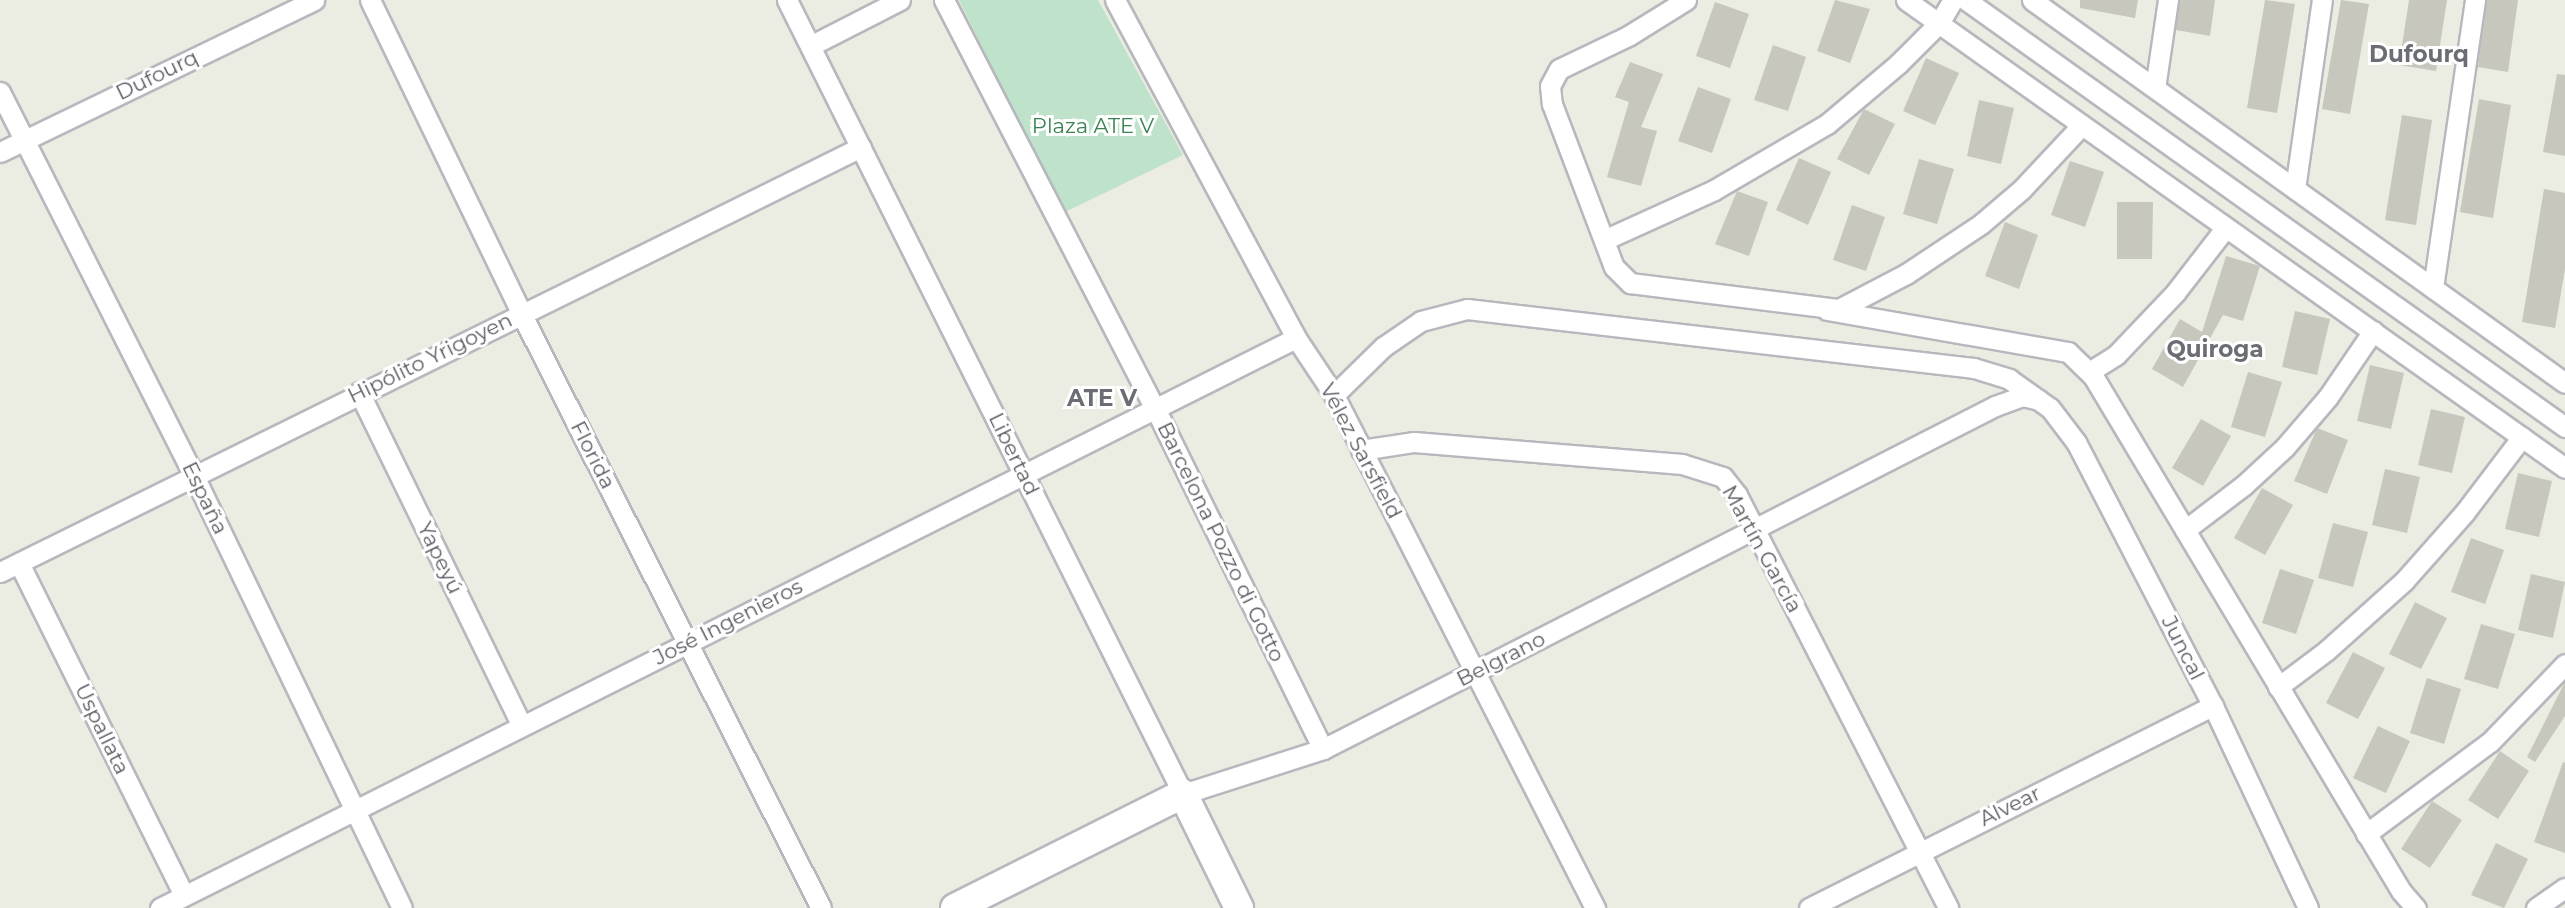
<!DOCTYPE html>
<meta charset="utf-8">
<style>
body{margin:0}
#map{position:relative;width:2565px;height:908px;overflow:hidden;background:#ebece2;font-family:Montserrat,sans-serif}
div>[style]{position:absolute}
.green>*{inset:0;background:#bfe3ca}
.building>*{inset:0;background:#c7c7be}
.roads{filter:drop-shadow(2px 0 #b7b8be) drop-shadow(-2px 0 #b7b8be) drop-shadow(0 2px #b7b8be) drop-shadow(0 -2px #b7b8be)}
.minor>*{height:19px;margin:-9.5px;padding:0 9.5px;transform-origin:9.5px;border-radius:9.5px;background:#fff}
.secondary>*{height:28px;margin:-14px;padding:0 14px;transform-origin:14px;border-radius:14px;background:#fff}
span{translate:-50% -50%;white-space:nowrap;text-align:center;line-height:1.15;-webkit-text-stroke:6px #fff;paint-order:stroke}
.street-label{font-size:21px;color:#5a5b62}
.park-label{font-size:21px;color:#3a8153}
.neighbourhood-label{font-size:23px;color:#6b6d74;font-weight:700}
</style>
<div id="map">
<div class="green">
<i style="clip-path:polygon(959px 0,1098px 0,1183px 155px,1063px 213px)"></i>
</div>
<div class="building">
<i style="clip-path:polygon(1835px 0,1870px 9px,1850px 63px,1817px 51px)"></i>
<i style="clip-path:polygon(2080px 0,2138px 0,2135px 18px,2080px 8px)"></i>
<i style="clip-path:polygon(2180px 0,2215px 0,2210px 36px,2176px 30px)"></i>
<i style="clip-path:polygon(2265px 0,2295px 4px,2277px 113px,2247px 108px)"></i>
<i style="clip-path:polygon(2341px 0,2369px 4px,2350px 114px,2322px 109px)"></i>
<i style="clip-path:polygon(2409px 0,2447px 0,2436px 71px,2399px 65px)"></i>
<i style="clip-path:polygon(2487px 0,2518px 0,2508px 72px,2478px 67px)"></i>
<i style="clip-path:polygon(1715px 2px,1749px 14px,1730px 68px,1696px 56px)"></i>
<i style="clip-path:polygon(1773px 45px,1806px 57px,1788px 111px,1754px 100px)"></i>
<i style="clip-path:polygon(1926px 58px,1959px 73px,1935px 125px,1903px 111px)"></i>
<i style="clip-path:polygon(1630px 62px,1663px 74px,1641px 127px,1657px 131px,1641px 186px,1607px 177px,1629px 102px,1615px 97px)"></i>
<i style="clip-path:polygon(2557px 74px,2565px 75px,2565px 156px,2543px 152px)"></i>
<i style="clip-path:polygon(1698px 87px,1731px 99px,1712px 153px,1678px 141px)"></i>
<i style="clip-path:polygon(2479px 99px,2511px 105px,2493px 218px,2460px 212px)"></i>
<i style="clip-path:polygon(1979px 100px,2014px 108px,2001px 164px,1967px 156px)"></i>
<i style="clip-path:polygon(1864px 109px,1895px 124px,1869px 175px,1837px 159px)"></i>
<i style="clip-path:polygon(2402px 115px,2432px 120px,2416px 225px,2385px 220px)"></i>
<i style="clip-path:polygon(1799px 158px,1831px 172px,1808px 225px,1776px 210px)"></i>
<i style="clip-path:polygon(1919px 159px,1954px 169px,1937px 224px,1903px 214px)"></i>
<i style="clip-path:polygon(2070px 161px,2104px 172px,2085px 227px,2051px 215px)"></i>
<i style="clip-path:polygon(2544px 189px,2565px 193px,2565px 269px,2555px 328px,2522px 322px)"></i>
<i style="clip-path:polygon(1737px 191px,1768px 202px,1749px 256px,1715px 244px)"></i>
<i style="clip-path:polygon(2117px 202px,2153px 202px,2152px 259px,2117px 259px)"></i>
<i style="clip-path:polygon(1852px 205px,1885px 217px,1866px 271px,1833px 260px)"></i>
<i style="clip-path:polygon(2005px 222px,2038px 235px,2019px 289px,1985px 276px)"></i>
<i style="clip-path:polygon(2226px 256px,2260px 266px,2243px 321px,2223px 315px,2183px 387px,2152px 369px,2180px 319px,2202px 332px)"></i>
<i style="clip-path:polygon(2295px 311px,2330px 319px,2317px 375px,2282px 367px)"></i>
<i style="clip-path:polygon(2370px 365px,2404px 373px,2391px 429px,2357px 421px)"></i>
<i style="clip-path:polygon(2248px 372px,2282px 382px,2265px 437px,2231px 427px)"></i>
<i style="clip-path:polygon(2431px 409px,2465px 417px,2452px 473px,2418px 465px)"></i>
<i style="clip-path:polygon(2201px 419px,2231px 436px,2203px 486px,2172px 468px)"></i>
<i style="clip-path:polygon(2317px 428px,2348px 440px,2327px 494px,2294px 481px)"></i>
<i style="clip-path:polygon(2385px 469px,2420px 477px,2407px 533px,2372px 525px)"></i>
<i style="clip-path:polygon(2518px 473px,2552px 481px,2539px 537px,2505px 529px)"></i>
<i style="clip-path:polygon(2262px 488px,2293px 505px,2265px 555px,2234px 538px)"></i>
<i style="clip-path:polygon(2333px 523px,2368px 532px,2353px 587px,2318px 578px)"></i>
<i style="clip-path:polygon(2471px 538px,2504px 550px,2485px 604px,2451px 592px)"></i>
<i style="clip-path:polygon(2280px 569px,2314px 580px,2296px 634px,2262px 623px)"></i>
<i style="clip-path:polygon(2531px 574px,2565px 582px,2553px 638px,2518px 630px)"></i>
<i style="clip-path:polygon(2415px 602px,2447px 618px,2421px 669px,2389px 654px)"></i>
<i style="clip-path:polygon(2481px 624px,2515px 634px,2498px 689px,2464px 679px)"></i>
<i style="clip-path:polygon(2353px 652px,2385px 668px,2358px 719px,2326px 703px)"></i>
<i style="clip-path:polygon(2427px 678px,2461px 689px,2444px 744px,2410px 733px)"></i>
<i style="clip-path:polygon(2565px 682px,2565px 716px,2535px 762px,2527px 757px)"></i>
<i style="clip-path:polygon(2378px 726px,2410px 741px,2386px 793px,2353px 778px)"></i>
<i style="clip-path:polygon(2500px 751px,2529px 771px,2498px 819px,2468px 800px)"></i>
<i style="clip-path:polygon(2563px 762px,2565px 763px,2565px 853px,2534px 842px)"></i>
<i style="clip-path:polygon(2432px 801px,2462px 820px,2430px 868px,2401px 849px)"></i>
<i style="clip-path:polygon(2496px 843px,2528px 859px,2504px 908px,2471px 895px)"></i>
</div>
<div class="roads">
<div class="minor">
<i style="left:370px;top:0;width:348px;rotate:64.2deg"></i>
<i style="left:521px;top:313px;width:666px;rotate:63.24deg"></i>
<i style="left:787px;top:0;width:887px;rotate:63.49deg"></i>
<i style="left:1183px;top:794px;width:147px;rotate:-17.8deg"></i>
<i style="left:1323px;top:749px;width:754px;rotate:-27.04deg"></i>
<i style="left:1995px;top:406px;width:29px;rotate:-20deg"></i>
<i style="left:2022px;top:396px;width:17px;rotate:13deg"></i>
<i style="left:944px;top:0;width:462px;rotate:62.7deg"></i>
<i style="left:1156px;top:410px;width:378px;rotate:63.8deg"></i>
<i style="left:1115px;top:0;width:383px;rotate:61.8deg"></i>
<i style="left:1296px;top:338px;width:69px;rotate:56.3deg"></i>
<i style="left:1334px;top:395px;width:576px;rotate:63.03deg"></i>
<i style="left:1686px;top:0;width:68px;rotate:148.2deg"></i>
<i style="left:1628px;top:36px;width:76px;rotate:154.4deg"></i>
<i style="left:1559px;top:69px;width:19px;rotate:118deg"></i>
<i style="left:1550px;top:86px;width:18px;rotate:84deg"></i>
<i style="left:1552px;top:104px;width:174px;rotate:69.2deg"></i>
<i style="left:1614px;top:267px;width:23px;rotate:45deg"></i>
<i style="left:1630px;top:283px;width:211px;rotate:7.1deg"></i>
<i style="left:1839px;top:309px;width:76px;rotate:-27.6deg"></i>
<i style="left:1906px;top:274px;width:90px;rotate:-33.7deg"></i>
<i style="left:1981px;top:224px;width:52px;rotate:-40.4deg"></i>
<i style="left:2021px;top:190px;width:89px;rotate:-46.8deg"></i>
<i style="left:1906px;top:0;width:808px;rotate:35.38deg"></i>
<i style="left:1966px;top:0;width:736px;rotate:35.48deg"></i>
<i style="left:2032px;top:0;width:656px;rotate:35.7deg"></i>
<i style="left:810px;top:46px;width:101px;rotate:-27.1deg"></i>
<i style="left:2155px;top:88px;width:89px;rotate:-81.6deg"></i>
<i style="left:0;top:92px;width:432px;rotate:63.2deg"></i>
<i style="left:195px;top:478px;width:477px;rotate:64.3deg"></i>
<i style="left:0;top:152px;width:349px;rotate:-25.8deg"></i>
<i style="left:2295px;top:189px;width:191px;rotate:-81.9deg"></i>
<i style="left:1604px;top:240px;width:121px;rotate:-24.4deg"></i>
<i style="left:1714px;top:190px;width:131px;rotate:-30.3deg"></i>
<i style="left:1827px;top:124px;width:93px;rotate:-40.2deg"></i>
<i style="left:1898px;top:64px;width:58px;rotate:-45deg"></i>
<i style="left:1939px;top:23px;width:27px;rotate:-59deg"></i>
<i style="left:2433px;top:288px;width:291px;rotate:-81.7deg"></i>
<i style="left:1827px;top:310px;width:245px;rotate:9.9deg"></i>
<i style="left:2068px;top:352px;width:35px;rotate:44deg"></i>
<i style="left:2093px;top:376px;width:600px;rotate:59.12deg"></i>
<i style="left:2401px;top:891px;width:23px;rotate:49deg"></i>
<i style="left:2089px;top:372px;width:32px;rotate:-32deg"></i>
<i style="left:2116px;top:355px;width:86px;rotate:-46.4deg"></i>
<i style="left:2175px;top:293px;width:83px;rotate:-52.3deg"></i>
<i style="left:359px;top:392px;width:369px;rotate:64deg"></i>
<i style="left:1334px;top:395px;width:69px;rotate:-44.4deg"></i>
<i style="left:1383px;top:347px;width:46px;rotate:-34.4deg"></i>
<i style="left:1421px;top:321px;width:48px;rotate:-14.6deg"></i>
<i style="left:1467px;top:309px;width:510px;rotate:6.64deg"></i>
<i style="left:1974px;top:368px;width:37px;rotate:17deg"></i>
<i style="left:2009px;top:379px;width:50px;rotate:35.3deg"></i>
<i style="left:2050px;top:408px;width:43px;rotate:52.6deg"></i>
<i style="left:2076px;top:442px;width:297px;rotate:62.6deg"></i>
<i style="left:2213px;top:706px;width:223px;rotate:64.8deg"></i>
<i style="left:1361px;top:450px;width:54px;rotate:-8.6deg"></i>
<i style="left:1414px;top:442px;width:269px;rotate:4.7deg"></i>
<i style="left:1682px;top:464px;width:43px;rotate:17.6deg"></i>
<i style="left:1723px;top:477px;width:23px;rotate:52deg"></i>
<i style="left:1737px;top:495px;width:464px;rotate:62.9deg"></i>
<i style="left:2185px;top:530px;width:74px;rotate:-37.3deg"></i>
<i style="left:2244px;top:485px;width:56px;rotate:-42.8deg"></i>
<i style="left:2285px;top:447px;width:66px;rotate:-49.3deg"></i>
<i style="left:2328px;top:397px;width:80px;rotate:-55.7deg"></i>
<i style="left:19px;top:563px;width:371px;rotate:63.6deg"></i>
<i style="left:0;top:572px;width:960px;rotate:-26.27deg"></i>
<i style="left:2278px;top:687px;width:60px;rotate:-36.9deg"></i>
<i style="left:2326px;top:651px;width:105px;rotate:-41.9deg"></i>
<i style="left:2404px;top:581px;width:92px;rotate:-48.5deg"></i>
<i style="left:2465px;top:512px;width:94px;rotate:-52.8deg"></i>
<i style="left:2366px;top:834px;width:154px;rotate:-36.6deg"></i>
<i style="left:2490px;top:742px;width:108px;rotate:-46.1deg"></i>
<i style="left:160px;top:908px;width:1271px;rotate:-26.65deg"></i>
<i style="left:1809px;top:908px;width:452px;rotate:-26.6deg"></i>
<i style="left:2536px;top:908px;width:35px;rotate:-35deg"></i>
</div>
<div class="secondary">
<i style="left:955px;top:908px;width:255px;rotate:-26.6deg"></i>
<i style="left:1183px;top:794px;width:127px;rotate:63.8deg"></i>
</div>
</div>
<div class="street-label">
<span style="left:157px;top:75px;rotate:-26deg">Dufourq</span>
<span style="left:430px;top:358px;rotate:-26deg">Hipólito Yrigoyen</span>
<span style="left:1361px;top:451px;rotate:62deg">Vélez Sarsfield</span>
<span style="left:1014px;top:454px;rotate:64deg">Libertad</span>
<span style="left:593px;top:455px;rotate:63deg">Florida</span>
<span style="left:205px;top:498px;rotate:64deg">España</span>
<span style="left:1221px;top:542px;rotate:64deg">Barcelona Pozzo di Gotto</span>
<span style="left:1762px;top:549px;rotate:61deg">Martín García</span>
<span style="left:440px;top:558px;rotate:64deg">Yapeyú</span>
<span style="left:728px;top:622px;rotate:-27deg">José Ingenieros</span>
<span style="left:2183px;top:648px;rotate:63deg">Juncal</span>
<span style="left:1501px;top:659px;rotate:-27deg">Belgrano</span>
<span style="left:102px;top:729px;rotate:64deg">Uspallata</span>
<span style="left:2010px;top:806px;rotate:-26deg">Alvear</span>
</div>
<div class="park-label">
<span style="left:1093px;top:126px">Plaza ATE V</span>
</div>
<div class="neighbourhood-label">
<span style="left:2419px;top:54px">Dufourq</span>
<span style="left:2215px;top:349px">Quiroga</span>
<span style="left:1102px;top:398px">ATE V</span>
</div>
</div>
